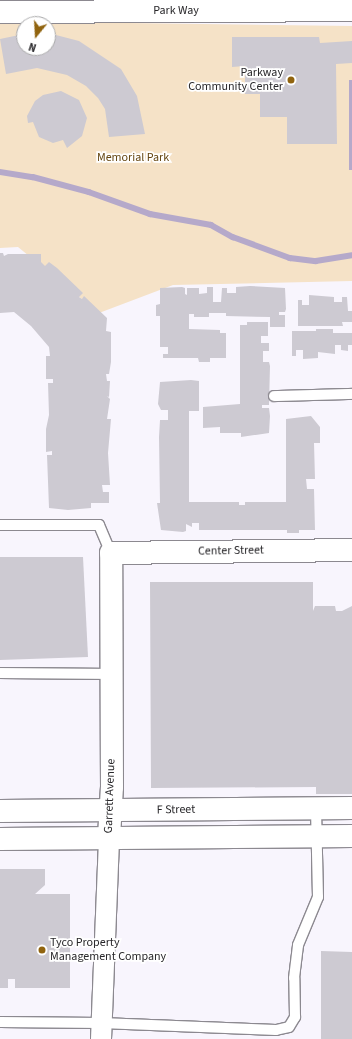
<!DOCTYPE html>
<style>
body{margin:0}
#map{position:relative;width:352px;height:1039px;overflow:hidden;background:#f8f5fd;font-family:"Source Sans 3",sans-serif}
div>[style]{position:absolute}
.green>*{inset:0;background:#f5e2c7}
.water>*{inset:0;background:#b5a9ca}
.stream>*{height:5.5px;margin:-2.75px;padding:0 2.75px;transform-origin:2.75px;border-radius:2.75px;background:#b5a9ca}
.building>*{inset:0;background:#cdcad2}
.roads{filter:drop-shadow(1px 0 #8c8990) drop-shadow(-1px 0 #8c8990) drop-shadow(0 1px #8c8990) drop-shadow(0 -1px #8c8990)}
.service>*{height:10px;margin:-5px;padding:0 5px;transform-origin:5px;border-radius:5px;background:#fff}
.minor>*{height:20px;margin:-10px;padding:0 10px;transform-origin:10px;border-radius:10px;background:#fff}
.tertiary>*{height:22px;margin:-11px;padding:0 11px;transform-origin:11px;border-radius:11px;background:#fff}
.secondary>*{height:22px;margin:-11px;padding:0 11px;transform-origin:11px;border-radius:11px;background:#fff}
.dots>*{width:11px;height:11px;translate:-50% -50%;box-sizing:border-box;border:2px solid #fff;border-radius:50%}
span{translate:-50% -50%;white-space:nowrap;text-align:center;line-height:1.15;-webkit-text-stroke:3.5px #fff;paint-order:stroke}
.street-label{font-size:12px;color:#28272a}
.poi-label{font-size:12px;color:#28272a}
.right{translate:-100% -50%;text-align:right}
.left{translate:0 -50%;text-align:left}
.park-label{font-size:12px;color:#654611}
.north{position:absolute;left:16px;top:16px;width:40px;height:40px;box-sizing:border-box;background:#fff;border:1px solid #a9a9aa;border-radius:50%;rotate:198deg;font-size:11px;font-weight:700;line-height:16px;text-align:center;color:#28272a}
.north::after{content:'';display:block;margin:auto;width:14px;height:18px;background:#91640f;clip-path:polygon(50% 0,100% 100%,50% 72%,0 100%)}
</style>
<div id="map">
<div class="green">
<i style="clip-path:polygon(evenodd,56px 22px,352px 26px,352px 281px,173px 285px,99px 313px,18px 247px,0 248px,0 23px,56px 22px,24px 24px,48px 24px,48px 48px,24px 48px,24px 24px)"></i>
</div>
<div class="water">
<i style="clip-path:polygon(349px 80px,352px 80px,352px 170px,349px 170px)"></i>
</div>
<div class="stream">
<i style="left:0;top:172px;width:33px;rotate:9deg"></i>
<i style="left:33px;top:177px;width:58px;rotate:15deg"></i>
<i style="left:89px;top:192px;width:65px;rotate:19.8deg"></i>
<i style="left:150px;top:214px;width:62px;rotate:10.2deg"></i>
<i style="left:211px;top:225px;width:25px;rotate:29deg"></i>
<i style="left:233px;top:237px;width:61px;rotate:20.2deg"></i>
<i style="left:290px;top:258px;width:26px;rotate:7deg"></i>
<i style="left:316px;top:261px;width:36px;rotate:-9deg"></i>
</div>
<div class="building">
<i style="clip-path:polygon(24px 34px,24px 48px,48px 48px,48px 34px,52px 34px,79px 41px,121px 69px,137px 96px,145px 134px,109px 137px,105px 109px,98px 98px,86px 86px,67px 75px,37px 68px,6px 74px,0 39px)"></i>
<i style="clip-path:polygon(232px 37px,319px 37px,320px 43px,352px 41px,352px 63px,336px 64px,337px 144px,287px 144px,287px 117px,260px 117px,260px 94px,245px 94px,245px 66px,232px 67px)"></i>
<i style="clip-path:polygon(61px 91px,79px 100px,87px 118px,82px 136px,67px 148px,63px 140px,53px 143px,39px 137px,33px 122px,28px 123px,27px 116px,35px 101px,43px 95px)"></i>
<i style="clip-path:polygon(0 253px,3px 253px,4px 256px,8px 254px,41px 254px,41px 262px,45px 266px,49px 262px,57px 268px,83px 293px,79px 297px,82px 299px,84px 296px,107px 318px,106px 331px,111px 332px,111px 362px,109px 374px,106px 374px,107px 381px,110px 381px,109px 397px,107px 396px,110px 399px,107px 419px,111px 419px,108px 453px,110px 485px,102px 485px,103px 492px,109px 492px,109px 503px,91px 503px,91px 508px,68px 510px,49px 508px,47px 455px,52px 455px,52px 451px,46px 452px,46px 429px,49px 415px,48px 383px,53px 383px,53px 379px,46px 379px,46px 356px,50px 356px,49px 347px,31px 326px,14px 312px,0 313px)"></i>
<i style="clip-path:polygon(250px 286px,285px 288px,286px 309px,285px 312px,279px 312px,279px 315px,285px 315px,285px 327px,270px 327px,270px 317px,226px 316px,226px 313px,209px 313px,209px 317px,194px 317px,194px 314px,189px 314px,189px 329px,220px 330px,220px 333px,226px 333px,226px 358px,210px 358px,210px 362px,199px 362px,198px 358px,163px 358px,163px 354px,168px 354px,168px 347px,160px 347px,160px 316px,156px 316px,156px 305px,160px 304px,160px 288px,182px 287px,185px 288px,185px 294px,187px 295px,187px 288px,199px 288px,199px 294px,207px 293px,207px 287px,213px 287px,213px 302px,221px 302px,222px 288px,227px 288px,227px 293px,236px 293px,236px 287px)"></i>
<i style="clip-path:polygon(309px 295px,334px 297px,334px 302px,342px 302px,342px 297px,347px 297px,348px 311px,352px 311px,352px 322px,342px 322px,343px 326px,298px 326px,298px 300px,302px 300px,302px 305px,309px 305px)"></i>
<i style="clip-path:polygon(247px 322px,268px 322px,268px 336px,261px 336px,261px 343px,269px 343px,269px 351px,263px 351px,263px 362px,269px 362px,270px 366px,269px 405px,262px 405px,262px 408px,269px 408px,270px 416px,269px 433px,241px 437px,241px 433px,220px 433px,220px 427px,203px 428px,203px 407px,240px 404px,240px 325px,247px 325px)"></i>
<i style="clip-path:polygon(316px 329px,333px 329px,333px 333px,352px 333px,352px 345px,348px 345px,348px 351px,341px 350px,341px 345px,335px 345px,335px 354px,318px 352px,318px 358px,303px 359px,303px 350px,296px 350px,296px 356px,292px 356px,292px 331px,316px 331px)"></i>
<i style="clip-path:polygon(191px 380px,199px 381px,199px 411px,189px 411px,189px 502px,239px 502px,239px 505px,245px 505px,245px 502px,286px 502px,286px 419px,311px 416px,320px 427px,320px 443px,314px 443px,315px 479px,306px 479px,307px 489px,314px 489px,315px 530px,299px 530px,299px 533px,287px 533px,287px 530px,199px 530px,199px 523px,192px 523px,192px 527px,186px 524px,186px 531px,183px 532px,161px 530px,157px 503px,160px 503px,159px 437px,160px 420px,168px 420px,168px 410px,161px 410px,158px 404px,160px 382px)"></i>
<i style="clip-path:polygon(0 557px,83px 557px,88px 657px,0 660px)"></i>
<i style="clip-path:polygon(150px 582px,313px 582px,313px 611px,315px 606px,335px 606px,336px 611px,342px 611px,352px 606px,352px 794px,316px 794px,316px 787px,151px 788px)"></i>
<i style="clip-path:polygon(0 869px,45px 869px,45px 885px,35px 894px,70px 894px,70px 988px,15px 988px,15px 979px,8px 979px,8px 988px,0 988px)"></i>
<i style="clip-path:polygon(321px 951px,352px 952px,352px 1039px,321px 1039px)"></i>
</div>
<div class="roads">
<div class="service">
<i style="left:274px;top:396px;width:78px;rotate:-1.5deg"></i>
<i style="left:0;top:525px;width:99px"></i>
<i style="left:99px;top:525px;width:30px;rotate:67deg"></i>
<i style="left:0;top:673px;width:111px;rotate:0.5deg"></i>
<i style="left:0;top:1022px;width:101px;rotate:0.6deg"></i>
<i style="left:101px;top:1023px;width:175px;rotate:2.3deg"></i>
<i style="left:276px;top:1030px;width:13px;rotate:-13deg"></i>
<i style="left:289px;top:1027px;width:12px;rotate:-59deg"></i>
<i style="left:295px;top:1017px;width:39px;rotate:-91deg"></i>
<i style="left:294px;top:978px;width:33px;rotate:-83deg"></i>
<i style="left:298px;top:945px;width:52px;rotate:-67.4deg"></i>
<i style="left:318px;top:897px;width:88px;rotate:-91.3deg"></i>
</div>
<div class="minor">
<i style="left:101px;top:1039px;width:202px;rotate:-87.7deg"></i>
</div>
<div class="tertiary">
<i style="left:0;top:12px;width:352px;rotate:-0.3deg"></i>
<i style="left:109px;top:837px;width:50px;rotate:-86.6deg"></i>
<i style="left:112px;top:787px;width:234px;rotate:-90.2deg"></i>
<i style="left:111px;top:553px;width:241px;rotate:-0.7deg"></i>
</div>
<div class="secondary">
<i style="left:0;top:811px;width:352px;rotate:-0.5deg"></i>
<i style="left:0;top:839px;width:352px;rotate:-0.5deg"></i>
</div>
</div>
<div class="dots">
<i style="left:291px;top:80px;background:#91640f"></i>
<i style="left:42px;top:950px;background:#91640f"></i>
</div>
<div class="street-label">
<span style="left:176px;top:11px">Park Way</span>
<span style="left:231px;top:551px;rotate:-1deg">Center Street</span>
<span style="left:110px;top:796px;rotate:-88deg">Garrett Avenue</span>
<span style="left:176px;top:810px;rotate:-1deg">F Street</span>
</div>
<div class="poi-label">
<span class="right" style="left:283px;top:80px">Parkway<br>Community Center</span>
<span class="left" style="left:50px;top:950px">Tyco Property<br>Management Company</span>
</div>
<div class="park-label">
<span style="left:133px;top:158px">Memorial Park</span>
</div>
<div class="north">N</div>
</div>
